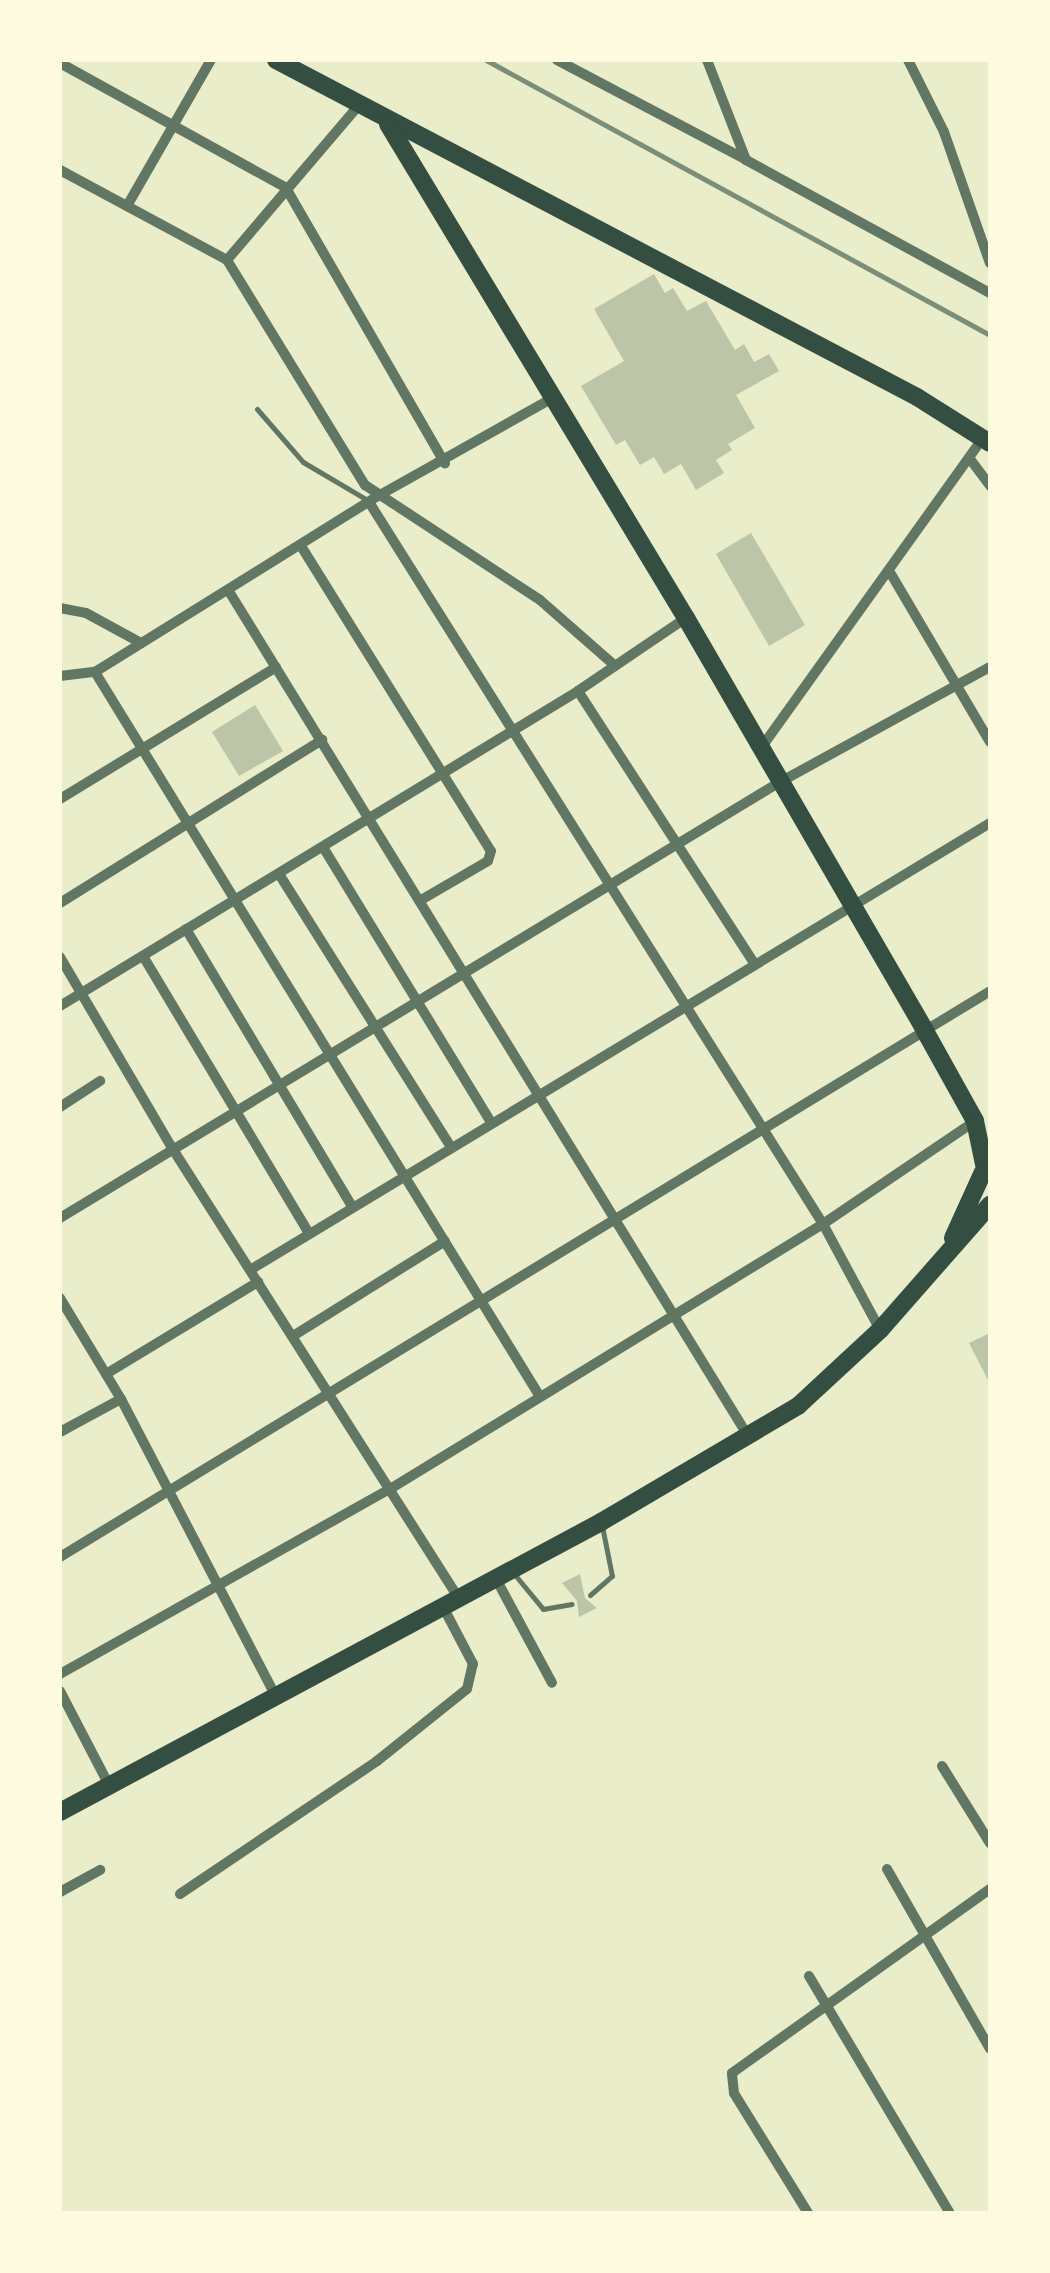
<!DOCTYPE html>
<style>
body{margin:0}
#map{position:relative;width:1050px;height:2273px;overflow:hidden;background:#e9edc9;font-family:"Titillium Web",sans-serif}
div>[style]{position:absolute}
.building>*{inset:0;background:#bcc5a7}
.service>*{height:5px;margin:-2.5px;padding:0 2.5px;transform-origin:2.5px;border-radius:2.5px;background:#617663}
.minor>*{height:10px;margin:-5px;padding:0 5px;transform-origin:5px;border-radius:5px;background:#617663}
.primary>*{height:18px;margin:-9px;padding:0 9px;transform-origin:9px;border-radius:9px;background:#344e41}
.trunk>*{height:18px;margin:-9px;padding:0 9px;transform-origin:9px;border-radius:9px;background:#344e41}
.rail>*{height:5px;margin:-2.5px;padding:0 2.5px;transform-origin:2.5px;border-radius:2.5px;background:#7c8e77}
span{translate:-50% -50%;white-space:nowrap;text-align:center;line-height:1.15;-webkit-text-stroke:10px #fefae0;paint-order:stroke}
.frame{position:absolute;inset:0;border:62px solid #fefae0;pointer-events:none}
</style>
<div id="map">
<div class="building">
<i style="clip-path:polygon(654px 274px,665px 293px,673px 288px,687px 311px,706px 301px,735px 350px,744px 344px,754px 362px,769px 354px,779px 371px,736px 395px,755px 428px,728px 444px,732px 450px,716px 460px,724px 473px,696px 490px,681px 464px,664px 474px,654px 457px,640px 465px,625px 440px,616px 445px,581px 386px,624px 361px,594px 309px)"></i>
<i style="clip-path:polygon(751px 533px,805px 625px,769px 646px,716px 554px)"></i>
<i style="clip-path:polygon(255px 705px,283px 751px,239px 776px,212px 732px)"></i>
<i style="clip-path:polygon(990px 1333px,990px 1384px,969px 1343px)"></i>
<i style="clip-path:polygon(580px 1574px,585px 1598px,597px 1608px,579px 1617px,577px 1601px,562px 1583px)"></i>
</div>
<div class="service">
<i style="left:257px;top:409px;width:70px;rotate:49deg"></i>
<i style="left:303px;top:462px;width:77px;rotate:30.6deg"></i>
<i style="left:515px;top:1575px;width:44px;rotate:50.5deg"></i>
<i style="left:543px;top:1609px;width:29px;rotate:-10deg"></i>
<i style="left:590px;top:1595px;width:29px;rotate:-41deg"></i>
<i style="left:612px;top:1576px;width:51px;rotate:-101.3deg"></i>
</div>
<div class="minor">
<i style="left:557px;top:60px;width:212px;rotate:27.8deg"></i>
<i style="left:707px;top:60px;width:107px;rotate:68.7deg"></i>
<i style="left:746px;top:160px;width:278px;rotate:28.6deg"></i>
<i style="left:908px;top:60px;width:80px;rotate:63.4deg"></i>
<i style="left:944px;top:132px;width:139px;rotate:70.7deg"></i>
<i style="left:60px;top:63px;width:258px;rotate:28.9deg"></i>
<i style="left:286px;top:188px;width:318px;rotate:60deg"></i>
<i style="left:60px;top:170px;width:190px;rotate:28.3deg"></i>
<i style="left:227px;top:260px;width:202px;rotate:-49.6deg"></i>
<i style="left:127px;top:206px;width:168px;rotate:-60.1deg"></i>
<i style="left:227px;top:260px;width:264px;rotate:58.5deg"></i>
<i style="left:365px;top:485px;width:209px;rotate:33.3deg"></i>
<i style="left:540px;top:600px;width:97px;rotate:41.2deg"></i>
<i style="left:970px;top:459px;width:34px;rotate:53deg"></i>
<i style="left:369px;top:502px;width:853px;rotate:57.84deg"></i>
<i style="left:823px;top:1224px;width:120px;rotate:61.7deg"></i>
<i style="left:301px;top:546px;width:359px;rotate:58.1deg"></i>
<i style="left:491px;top:851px;width:10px;rotate:107deg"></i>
<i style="left:488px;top:861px;width:78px;rotate:149.8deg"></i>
<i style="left:891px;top:574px;width:195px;rotate:59.5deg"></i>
<i style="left:230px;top:593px;width:989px;rotate:58.43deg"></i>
<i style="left:60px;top:608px;width:26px;rotate:11deg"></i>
<i style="left:86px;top:613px;width:63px;rotate:28.6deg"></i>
<i style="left:95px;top:672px;width:848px;rotate:58.45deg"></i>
<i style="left:60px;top:676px;width:35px;rotate:-7deg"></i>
<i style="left:95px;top:672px;width:333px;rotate:-31.9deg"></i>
<i style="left:378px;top:496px;width:196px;rotate:-29.3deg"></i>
<i style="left:578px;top:691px;width:324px;rotate:57.1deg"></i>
<i style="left:761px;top:748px;width:381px;rotate:-54.4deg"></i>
<i style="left:60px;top:799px;width:253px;rotate:-31.4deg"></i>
<i style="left:323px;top:847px;width:322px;rotate:58.6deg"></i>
<i style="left:279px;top:874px;width:321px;rotate:57.8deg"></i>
<i style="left:60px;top:903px;width:309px;rotate:-31.9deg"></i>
<i style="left:186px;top:929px;width:323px;rotate:59.1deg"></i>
<i style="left:143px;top:956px;width:323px;rotate:59.1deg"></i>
<i style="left:60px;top:957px;width:225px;rotate:59.6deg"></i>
<i style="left:174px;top:1151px;width:525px;rotate:57.52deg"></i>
<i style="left:60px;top:1006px;width:606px;rotate:-31.3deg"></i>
<i style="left:578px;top:691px;width:130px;rotate:-34.1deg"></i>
<i style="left:60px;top:1107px;width:48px;rotate:-33deg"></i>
<i style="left:60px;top:1218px;width:842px;rotate:-31.2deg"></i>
<i style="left:780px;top:782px;width:239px;rotate:-28.7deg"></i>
<i style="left:250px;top:1270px;width:865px;rotate:-31.13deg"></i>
<i style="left:60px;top:1298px;width:118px;rotate:58.9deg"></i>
<i style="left:121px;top:1399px;width:336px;rotate:62.5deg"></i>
<i style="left:293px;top:1336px;width:179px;rotate:-32deg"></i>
<i style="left:106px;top:1374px;width:178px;rotate:-31.2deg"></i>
<i style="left:60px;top:1432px;width:69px;rotate:-28.4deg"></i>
<i style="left:60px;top:1557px;width:1089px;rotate:-31.32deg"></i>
<i style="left:495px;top:1577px;width:120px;rotate:61.7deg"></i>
<i style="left:60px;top:1674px;width:378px;rotate:-29.3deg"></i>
<i style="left:390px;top:1489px;width:508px;rotate:-31.47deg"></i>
<i style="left:823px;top:1224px;width:184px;rotate:-34.1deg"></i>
<i style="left:60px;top:1691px;width:106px;rotate:62.5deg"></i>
<i style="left:942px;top:1766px;width:91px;rotate:58.1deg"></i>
<i style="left:887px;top:1869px;width:207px;rotate:60.2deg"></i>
<i style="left:60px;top:1892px;width:46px;rotate:-28.8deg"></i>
<i style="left:180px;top:1894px;width:238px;rotate:-34deg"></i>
<i style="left:377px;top:1761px;width:115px;rotate:-38.7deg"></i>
<i style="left:467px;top:1689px;width:26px;rotate:-77deg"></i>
<i style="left:473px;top:1664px;width:67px;rotate:-117.7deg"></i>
<i style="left:809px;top:1976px;width:276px;rotate:59.3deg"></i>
<i style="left:808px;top:2213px;width:141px;rotate:-121.7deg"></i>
<i style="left:734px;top:2093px;width:20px;rotate:-96deg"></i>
<i style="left:732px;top:2073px;width:317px;rotate:-35.5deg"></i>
</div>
<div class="primary">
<i style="left:276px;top:60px;width:724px;rotate:27.73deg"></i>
<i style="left:917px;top:397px;width:86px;rotate:32.2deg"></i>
<i style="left:388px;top:124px;width:577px;rotate:58.9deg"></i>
<i style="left:686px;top:618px;width:477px;rotate:59.9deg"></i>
<i style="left:925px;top:1031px;width:103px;rotate:60.9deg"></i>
<i style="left:975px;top:1121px;width:44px;rotate:78.2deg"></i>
</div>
<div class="trunk">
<i style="left:953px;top:1238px;width:72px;rotate:-65.6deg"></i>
<i style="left:60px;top:1812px;width:614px;rotate:-28.19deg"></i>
<i style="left:601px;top:1522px;width:229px;rotate:-30.5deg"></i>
<i style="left:798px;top:1406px;width:112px;rotate:-42.8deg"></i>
<i style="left:880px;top:1330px;width:167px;rotate:-48.7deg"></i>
</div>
<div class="rail">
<i style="left:486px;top:60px;width:574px;rotate:28.62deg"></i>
</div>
<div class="frame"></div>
</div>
